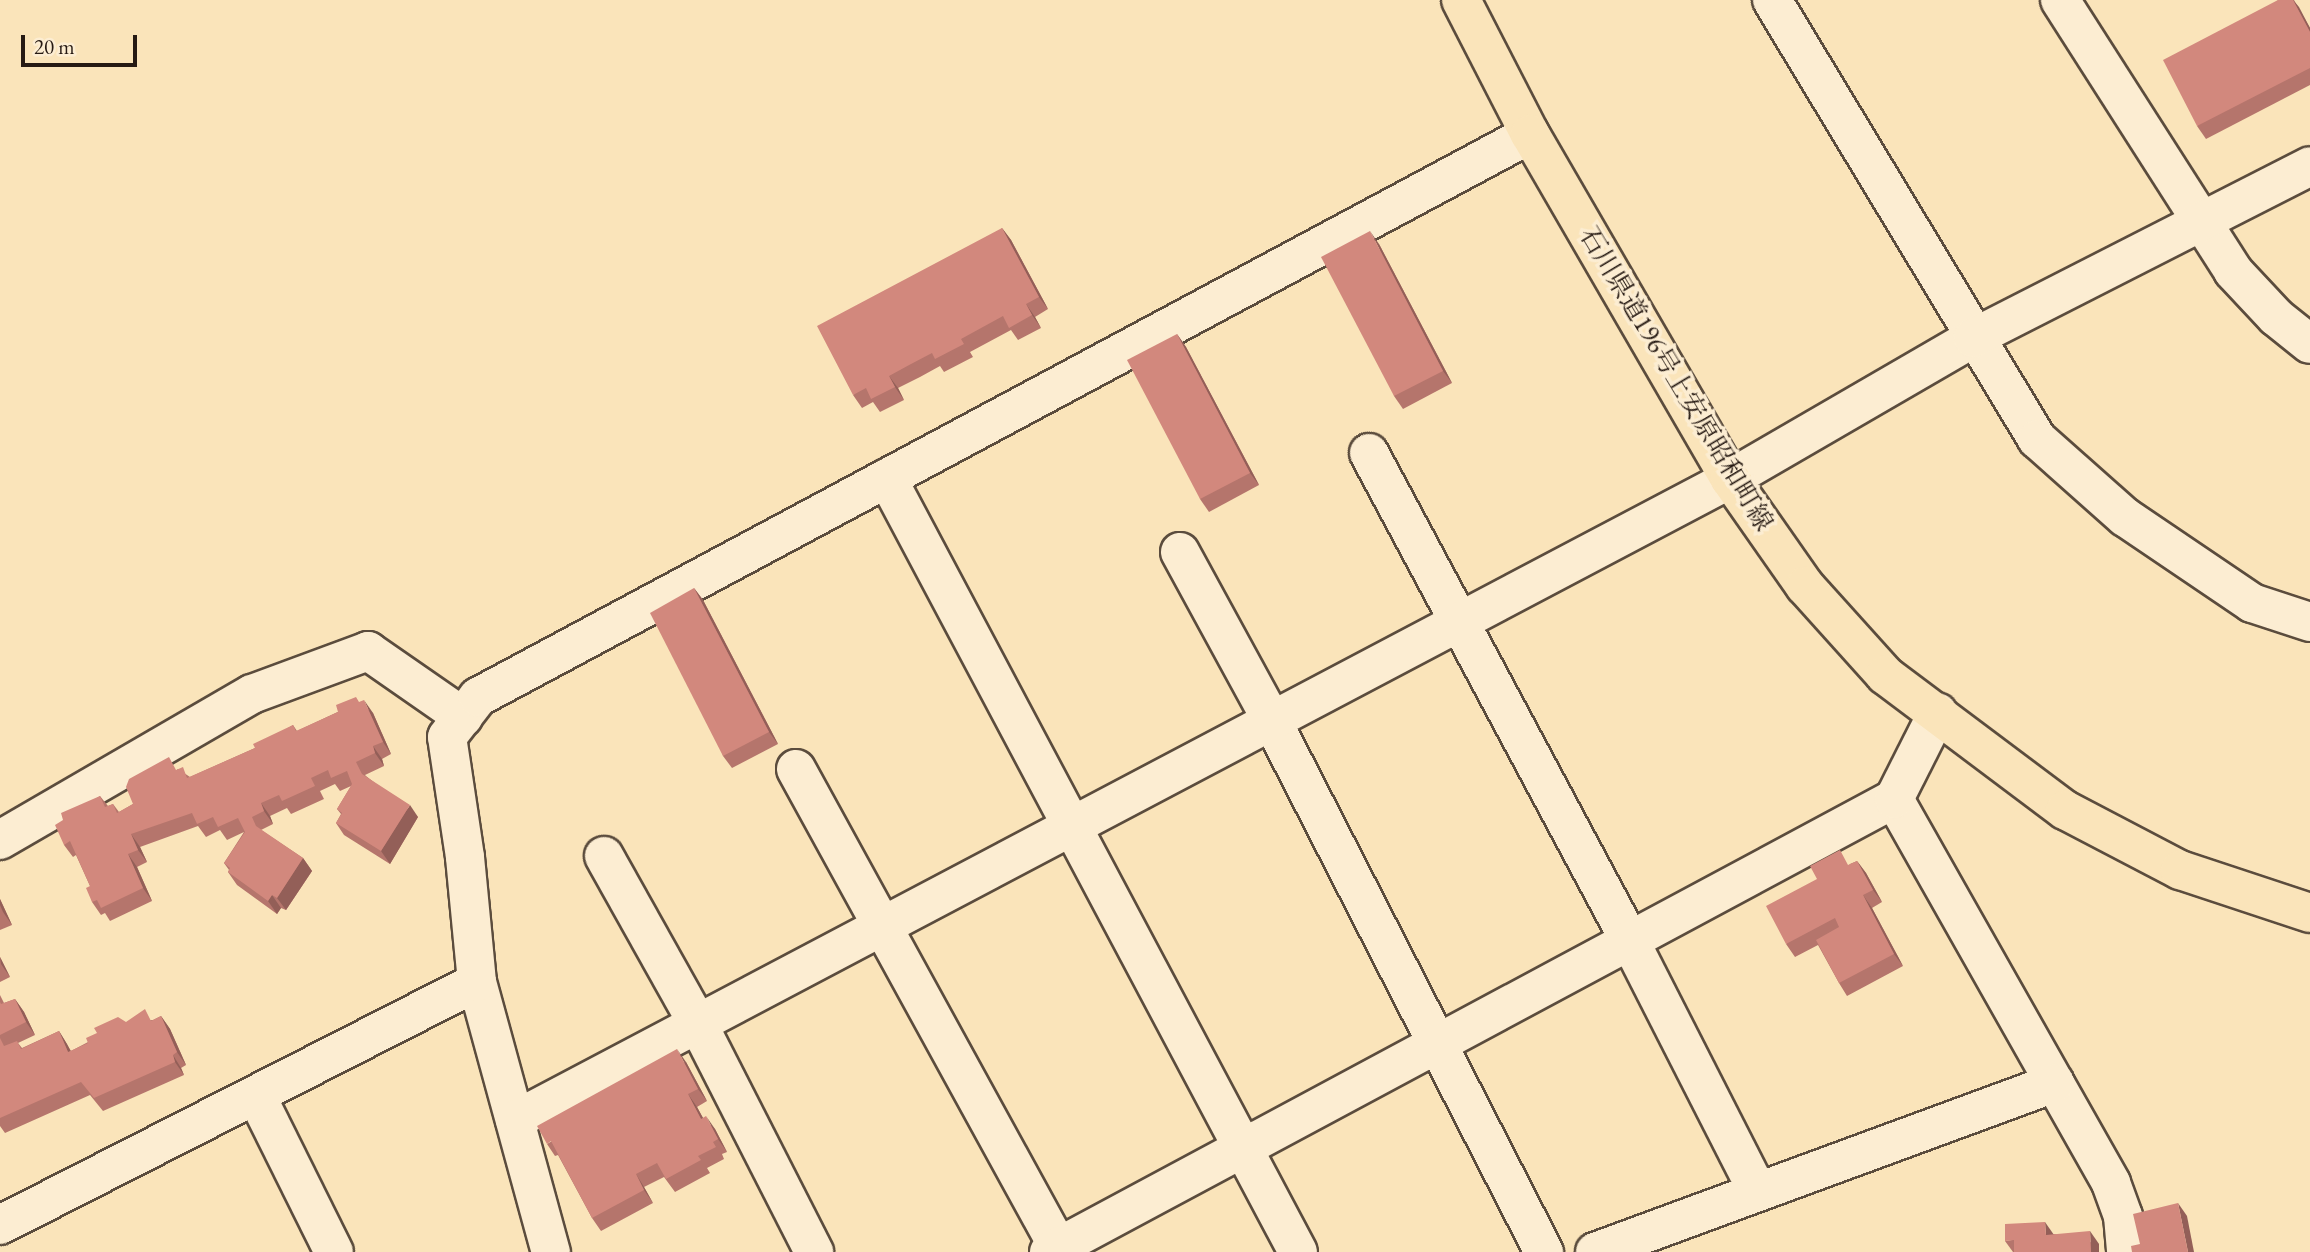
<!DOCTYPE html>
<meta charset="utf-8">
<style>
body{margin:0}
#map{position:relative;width:2310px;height:1252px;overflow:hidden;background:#fae4ba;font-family:"EB Garamond","Noto Serif JP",serif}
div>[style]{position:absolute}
.roads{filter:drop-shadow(2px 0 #5b4c3d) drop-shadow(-2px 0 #5b4c3d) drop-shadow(0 2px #5b4c3d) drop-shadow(0 -2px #5b4c3d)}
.minor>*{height:38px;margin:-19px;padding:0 19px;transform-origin:19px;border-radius:19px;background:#fcedd2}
.major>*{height:38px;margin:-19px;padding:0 19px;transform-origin:19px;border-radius:19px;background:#fae4ba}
.wall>*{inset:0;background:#b5756c}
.shaded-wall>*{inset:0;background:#935f58}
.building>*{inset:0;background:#d2887d}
span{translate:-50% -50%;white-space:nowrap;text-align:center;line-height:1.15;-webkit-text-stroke:7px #fcedd2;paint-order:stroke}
.street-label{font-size:26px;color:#261a13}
.scale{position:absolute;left:21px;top:35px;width:116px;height:32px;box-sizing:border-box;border:4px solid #261a13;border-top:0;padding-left:9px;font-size:21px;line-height:24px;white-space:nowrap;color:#261a13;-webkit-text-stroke:5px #fcedd2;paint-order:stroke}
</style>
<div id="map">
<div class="roads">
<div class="minor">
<i style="left:1772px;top:0;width:513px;rotate:58.88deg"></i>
<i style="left:2037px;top:439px;width:118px;rotate:41.6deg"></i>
<i style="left:2125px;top:517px;width:153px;rotate:34.1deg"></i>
<i style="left:2252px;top:603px;width:61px;rotate:18.1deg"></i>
<i style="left:2060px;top:0;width:322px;rotate:57.4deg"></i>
<i style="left:2233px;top:271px;width:63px;rotate:46.9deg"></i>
<i style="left:2276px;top:317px;width:43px;rotate:38.5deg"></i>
<i style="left:1369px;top:453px;width:553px;rotate:61.86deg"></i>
<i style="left:1630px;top:941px;width:280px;rotate:63deg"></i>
<i style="left:887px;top:478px;width:876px;rotate:62.03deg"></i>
<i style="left:1180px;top:552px;width:192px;rotate:61.4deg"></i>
<i style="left:1272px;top:721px;width:597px;rotate:62.88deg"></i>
<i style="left:796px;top:769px;width:551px;rotate:61.25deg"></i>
<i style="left:1894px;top:799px;width:441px;rotate:60.5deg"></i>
<i style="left:2111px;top:1183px;width:35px;rotate:70deg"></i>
<i style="left:2123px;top:1216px;width:36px;rotate:85deg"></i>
<i style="left:0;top:840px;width:291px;rotate:-30.1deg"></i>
<i style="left:252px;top:694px;width:124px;rotate:-20.3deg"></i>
<i style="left:368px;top:651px;width:116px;rotate:34.8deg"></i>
<i style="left:604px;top:856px;width:193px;rotate:60.8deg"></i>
<i style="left:698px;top:1024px;width:256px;rotate:63deg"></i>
<i style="left:477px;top:982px;width:280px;rotate:74.7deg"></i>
<i style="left:256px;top:1095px;width:175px;rotate:63.6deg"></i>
<i style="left:515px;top:1120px;width:1374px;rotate:-27.81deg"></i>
<i style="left:1730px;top:479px;width:281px;rotate:-30.1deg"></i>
<i style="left:1973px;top:338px;width:378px;rotate:-27deg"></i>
<i style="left:0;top:1225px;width:535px;rotate:-27deg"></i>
<i style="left:477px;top:982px;width:126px;rotate:-95.5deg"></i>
<i style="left:465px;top:857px;width:121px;rotate:-98.5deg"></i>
<i style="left:447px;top:737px;width:51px;rotate:-52.2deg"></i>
<i style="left:478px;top:697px;width:1193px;rotate:-28.15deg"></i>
<i style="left:1049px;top:1252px;width:959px;rotate:-28.2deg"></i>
<i style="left:1894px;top:799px;width:97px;rotate:-63.2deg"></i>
<i style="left:1595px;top:1252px;width:490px;rotate:-20.2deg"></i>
</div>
<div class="major">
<i style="left:1461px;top:0;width:151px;rotate:62.8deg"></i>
<i style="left:1530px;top:134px;width:399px;rotate:59.9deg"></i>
<i style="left:1730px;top:479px;width:131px;rotate:55deg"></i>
<i style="left:1805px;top:586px;width:120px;rotate:48deg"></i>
<i style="left:1885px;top:675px;width:225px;rotate:36.9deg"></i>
<i style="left:2065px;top:810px;width:130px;rotate:27.6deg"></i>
<i style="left:2180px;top:870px;width:137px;rotate:18.3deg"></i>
</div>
</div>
<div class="wall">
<i style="clip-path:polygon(2278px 0,2294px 0,2310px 28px,2310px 85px,2206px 139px,2197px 126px)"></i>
<i style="clip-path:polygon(1002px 228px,1011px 240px,1048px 309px,1035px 317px,1041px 328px,1018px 340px,1011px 330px,970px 352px,973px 357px,944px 372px,940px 366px,920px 377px,898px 388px,904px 400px,880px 412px,873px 402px,862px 408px,853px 395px)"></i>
<i style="clip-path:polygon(1379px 244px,1452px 383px,1403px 409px,1394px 396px)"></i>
<i style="clip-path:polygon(1177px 334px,1186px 347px,1259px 485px,1209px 512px,1200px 499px)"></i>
<i style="clip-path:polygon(694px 588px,703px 600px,778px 744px,732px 768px,723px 756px)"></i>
<i style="clip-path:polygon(359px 702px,373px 713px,391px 754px,382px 759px,384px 766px,365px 775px,366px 776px,418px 817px,390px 864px,344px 835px,336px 823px,341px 814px,337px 809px,351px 786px,340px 791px,335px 784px,320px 791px,324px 799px,291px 814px,287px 808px,270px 816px,273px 824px,261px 830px,303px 858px,312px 871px,286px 910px,281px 908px,277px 914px,237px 885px,228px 872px,229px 870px,224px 863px,244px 832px,227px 840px,220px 830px,206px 837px,198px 826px,140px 847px,147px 862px,137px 867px,152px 901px,110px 921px,105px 913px,101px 915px,92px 902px,90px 886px,76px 855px,73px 857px,64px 845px,63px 820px,100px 796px,108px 806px,113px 804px,119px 812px,133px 804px,178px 769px,190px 777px,255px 748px,293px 725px,297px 731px)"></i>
<i style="clip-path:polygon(1857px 861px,1866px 873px,1882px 902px,1872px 908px,1903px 966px,1847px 996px,1839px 983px,1818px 945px,1795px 957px,1786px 944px,1850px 864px)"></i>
<i style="clip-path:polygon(0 899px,12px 925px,0 930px)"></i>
<i style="clip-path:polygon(0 957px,10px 977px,0 982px)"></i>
<i style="clip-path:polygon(0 995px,4px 1003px,15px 999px,24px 1012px,35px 1035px,18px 1043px,22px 1048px,59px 1031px,71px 1051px,126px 1022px,153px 1020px,161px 1016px,170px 1029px,186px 1065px,181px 1068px,184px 1075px,103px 1111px,90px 1095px,5px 1133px,0 1126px)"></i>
<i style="clip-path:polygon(686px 1062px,707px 1101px,697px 1107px,703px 1118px,715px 1129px,727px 1152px,722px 1154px,724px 1159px,707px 1168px,710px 1173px,675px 1192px,664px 1177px,644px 1187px,653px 1203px,601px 1231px,592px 1218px,558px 1155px,555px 1156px,547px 1144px)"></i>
<i style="clip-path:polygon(2054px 1234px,2099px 1244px,2099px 1252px,2013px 1252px,2005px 1241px)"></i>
</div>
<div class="shaded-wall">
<i style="clip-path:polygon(2293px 0,2299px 7px,2310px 28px,2310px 32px)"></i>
<i style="clip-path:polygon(1002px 228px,1011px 240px,1048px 309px,1039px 297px)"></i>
<i style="clip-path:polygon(1370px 231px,1379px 244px,1452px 383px,1443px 371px)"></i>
<i style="clip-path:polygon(1026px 304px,1035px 317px,1041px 328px,1032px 315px)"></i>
<i style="clip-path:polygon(1177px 334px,1186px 347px,1259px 485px,1250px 473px)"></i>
<i style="clip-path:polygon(889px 376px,898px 388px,904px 400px,895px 387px)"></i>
<i style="clip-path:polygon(694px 588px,703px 600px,778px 744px,769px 732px)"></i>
<i style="clip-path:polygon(364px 700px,373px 713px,391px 754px,383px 742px)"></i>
<i style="clip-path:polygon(373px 746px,382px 759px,384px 766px,375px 753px)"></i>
<i style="clip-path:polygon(261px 803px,270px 816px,273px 824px,264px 811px)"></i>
<i style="clip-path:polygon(410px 805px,418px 817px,390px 864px,381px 851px)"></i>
<i style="clip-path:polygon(131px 834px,140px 847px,147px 862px,138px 850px)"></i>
<i style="clip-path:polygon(128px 854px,137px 867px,152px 901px,143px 888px)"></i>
<i style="clip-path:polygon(303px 858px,312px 871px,286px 910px,277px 898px)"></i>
<i style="clip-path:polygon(1857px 861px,1866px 873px,1882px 902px,1873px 890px)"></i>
<i style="clip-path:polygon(272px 895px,281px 908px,277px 914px,268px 901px)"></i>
<i style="clip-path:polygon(1863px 895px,1872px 908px,1903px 966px,1894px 954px)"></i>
<i style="clip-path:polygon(0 899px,12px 925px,3px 912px,0 905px)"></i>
<i style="clip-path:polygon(0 957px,10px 977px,1px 964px)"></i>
<i style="clip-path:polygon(15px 999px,24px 1012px,35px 1035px,26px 1022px)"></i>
<i style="clip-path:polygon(161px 1016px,170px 1029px,186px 1065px,177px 1052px)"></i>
<i style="clip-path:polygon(59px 1031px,67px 1044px,77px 1064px,68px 1052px)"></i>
<i style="clip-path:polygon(677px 1049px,686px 1062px,707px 1101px,698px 1089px)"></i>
<i style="clip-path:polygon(173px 1055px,181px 1068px,184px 1075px,175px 1062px)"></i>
<i style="clip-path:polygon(688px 1094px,697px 1107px,710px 1131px,701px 1119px)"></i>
<i style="clip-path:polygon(706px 1116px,715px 1129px,727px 1152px,718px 1139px)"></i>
<i style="clip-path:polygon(636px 1174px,644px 1187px,653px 1203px,644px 1190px)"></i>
<i style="clip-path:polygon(2178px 1203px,2187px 1216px,2194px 1252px,2188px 1252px)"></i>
<i style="clip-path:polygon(2045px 1222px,2054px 1235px,2046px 1235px)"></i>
<i style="clip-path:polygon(2090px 1231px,2099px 1244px,2099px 1252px,2091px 1252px)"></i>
</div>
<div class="building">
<i style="clip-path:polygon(2278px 0,2293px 0,2310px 32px,2310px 68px,2197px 126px,2163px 60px)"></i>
<i style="clip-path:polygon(1002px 228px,1039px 297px,1026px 304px,1032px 315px,1009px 328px,1003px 316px,961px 339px,964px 344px,935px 359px,932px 353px,911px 364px,889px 376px,895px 387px,871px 399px,866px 388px,853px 395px,817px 326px)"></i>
<i style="clip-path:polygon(1370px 231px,1443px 371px,1394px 396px,1321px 257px)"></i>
<i style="clip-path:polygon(1177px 334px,1250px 473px,1200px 499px,1127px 360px)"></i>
<i style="clip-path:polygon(694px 588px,769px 732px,723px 756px,650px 613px)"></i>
<i style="clip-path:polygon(356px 697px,359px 702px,364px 700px,383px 742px,373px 746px,375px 753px,356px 762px,362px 774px,410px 805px,381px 851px,336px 823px,342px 813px,337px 809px,352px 784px,347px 771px,331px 778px,328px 770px,311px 778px,315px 786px,282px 801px,279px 795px,261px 803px,264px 811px,252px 817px,256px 826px,303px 858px,277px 898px,272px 895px,268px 901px,228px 872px,230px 868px,224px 863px,245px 832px,238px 818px,218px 827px,213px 817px,197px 824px,192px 813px,131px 834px,138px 850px,128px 854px,143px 888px,101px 908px,97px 900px,92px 902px,86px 888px,90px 886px,70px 841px,64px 845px,55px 825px,63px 820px,61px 813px,100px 796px,105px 807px,113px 804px,117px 813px,133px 804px,126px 787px,129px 779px,169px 757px,176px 770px,183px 767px,187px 778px,255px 748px,253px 744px,293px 725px,296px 731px,338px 712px,336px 705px)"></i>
<i style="clip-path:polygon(1840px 850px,1848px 865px,1857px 861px,1873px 890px,1863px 895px,1894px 954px,1839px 983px,1816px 940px,1839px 927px,1835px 918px,1786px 944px,1766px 906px,1817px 879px,1810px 866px)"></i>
<i style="clip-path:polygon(15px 999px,26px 1022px,0 1035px,0 1002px,1px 1004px)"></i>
<i style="clip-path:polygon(145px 1009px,151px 1021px,161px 1016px,177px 1052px,173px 1055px,175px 1062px,94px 1098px,81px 1082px,0 1118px,0 1038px,4px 1046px,17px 1041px,21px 1049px,59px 1031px,68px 1052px,88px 1043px,86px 1038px,97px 1033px,94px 1028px,118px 1017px,126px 1022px)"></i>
<i style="clip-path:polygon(677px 1049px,698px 1089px,688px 1094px,701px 1119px,706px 1116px,718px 1139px,713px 1142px,716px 1147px,698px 1156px,701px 1160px,666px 1179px,657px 1163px,636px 1174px,644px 1190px,592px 1218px,551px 1141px,547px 1144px,537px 1126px)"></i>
<i style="clip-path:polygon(2178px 1203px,2188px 1252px,2132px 1252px,2131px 1246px,2140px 1244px,2133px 1214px)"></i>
<i style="clip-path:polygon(2045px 1222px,2046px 1235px,2090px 1231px,2091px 1252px,2014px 1252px,2014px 1240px,2005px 1241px,2005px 1224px)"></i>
</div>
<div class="street-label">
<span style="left:1676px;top:379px;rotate:59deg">石川県道196号上安原昭和町線</span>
</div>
<div class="scale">20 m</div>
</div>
